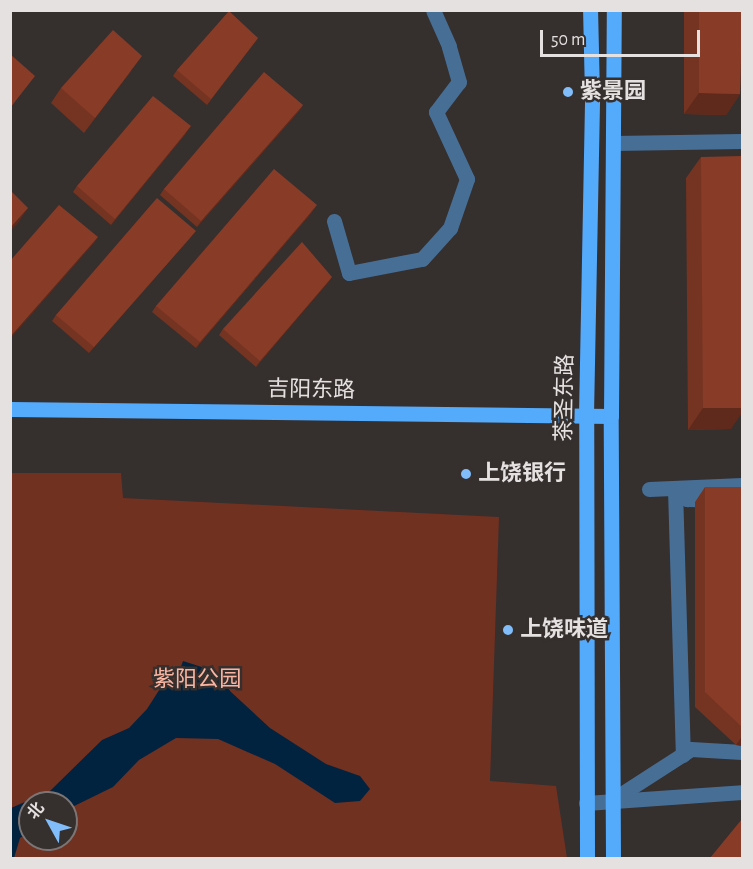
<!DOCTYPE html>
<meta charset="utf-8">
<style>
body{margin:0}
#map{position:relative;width:753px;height:869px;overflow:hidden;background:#352f2e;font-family:"Alegreya Sans","Noto Sans SC",sans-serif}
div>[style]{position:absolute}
.green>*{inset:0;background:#703121}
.water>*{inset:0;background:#02233f}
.minor>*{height:15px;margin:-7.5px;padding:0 7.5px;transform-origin:7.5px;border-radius:7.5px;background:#476f96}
.major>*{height:15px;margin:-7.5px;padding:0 7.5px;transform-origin:7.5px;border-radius:7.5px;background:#54aafb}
.wall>*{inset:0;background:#753422}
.shaded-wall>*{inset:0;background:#5f2a1b}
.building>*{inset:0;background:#883c27}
.dots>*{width:16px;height:16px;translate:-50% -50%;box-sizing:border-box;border:3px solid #352f2e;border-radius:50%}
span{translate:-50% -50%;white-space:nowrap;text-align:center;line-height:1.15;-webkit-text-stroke:5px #352f2e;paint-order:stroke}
.poi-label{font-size:22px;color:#e5e1e0;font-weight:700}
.left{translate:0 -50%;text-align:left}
.street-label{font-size:22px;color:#e5e1e0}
.park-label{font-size:22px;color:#f9b5a2}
.frame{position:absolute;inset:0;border:12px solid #e5e1e0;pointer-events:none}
.north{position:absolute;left:18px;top:791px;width:60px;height:60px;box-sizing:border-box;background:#352f2e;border:2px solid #7b7675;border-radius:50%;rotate:310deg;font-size:16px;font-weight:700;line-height:24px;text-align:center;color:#e5e1e0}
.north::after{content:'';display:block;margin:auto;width:21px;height:27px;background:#80bdfa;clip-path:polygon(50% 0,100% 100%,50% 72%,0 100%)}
.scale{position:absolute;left:540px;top:30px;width:160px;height:27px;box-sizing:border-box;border:3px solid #e5e1e0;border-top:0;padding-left:8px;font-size:18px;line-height:21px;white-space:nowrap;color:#e5e1e0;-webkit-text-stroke:4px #352f2e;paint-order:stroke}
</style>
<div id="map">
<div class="green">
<i style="clip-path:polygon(evenodd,11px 473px,121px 473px,123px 498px,499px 517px,490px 781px,556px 786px,567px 858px,11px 858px,11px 473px,30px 803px,66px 803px,66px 839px,30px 839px,30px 803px)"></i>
</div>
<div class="water">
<i style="clip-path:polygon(183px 661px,214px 671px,231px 692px,270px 728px,326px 764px,360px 776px,370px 789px,360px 801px,335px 803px,275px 764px,218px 739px,176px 738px,139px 760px,113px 787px,66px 810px,66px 803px,30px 803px,30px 832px,20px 838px,14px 858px,11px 858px,11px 808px,50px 791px,102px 740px,129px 728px,147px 709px,163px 684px,174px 686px)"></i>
</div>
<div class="minor">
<i style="left:613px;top:143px;width:129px;rotate:-0.9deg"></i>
<i style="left:334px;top:221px;width:54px;rotate:73.9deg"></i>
<i style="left:349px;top:273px;width:74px;rotate:-10.9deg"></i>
<i style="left:422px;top:259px;width:42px;rotate:-47.9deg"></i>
<i style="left:450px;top:228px;width:52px;rotate:-70.9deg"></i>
<i style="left:467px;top:179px;width:74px;rotate:-114.8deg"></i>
<i style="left:436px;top:112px;width:38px;rotate:-53deg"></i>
<i style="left:459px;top:82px;width:37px;rotate:-106deg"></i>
<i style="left:449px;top:46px;width:39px;rotate:-114deg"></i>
<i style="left:649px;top:489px;width:93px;rotate:-2.5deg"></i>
<i style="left:675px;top:489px;width:266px;rotate:88.3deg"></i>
<i style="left:675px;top:489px;width:16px;rotate:40deg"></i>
<i style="left:687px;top:499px;width:55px;rotate:1deg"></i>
<i style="left:615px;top:798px;width:90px;rotate:-32.8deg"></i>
<i style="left:691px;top:749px;width:51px;rotate:3.4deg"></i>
<i style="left:586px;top:803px;width:156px;rotate:-4deg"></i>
</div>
<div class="major">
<i style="left:10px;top:409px;width:601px;rotate:0.67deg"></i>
<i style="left:587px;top:858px;width:443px;rotate:-90.1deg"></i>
<i style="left:586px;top:415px;width:320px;rotate:-88.9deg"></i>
<i style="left:592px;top:95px;width:85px;rotate:-91.3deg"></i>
<i style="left:613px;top:858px;width:442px;rotate:-90.3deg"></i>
<i style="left:611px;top:416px;width:406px;rotate:-89.6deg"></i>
</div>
<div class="wall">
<i style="clip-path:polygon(684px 10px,742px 10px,740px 94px,726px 115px,684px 114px)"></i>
<i style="clip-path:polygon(258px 38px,207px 105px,173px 76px,177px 70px)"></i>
<i style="clip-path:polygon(131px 71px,84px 133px,51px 103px,61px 88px)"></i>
<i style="clip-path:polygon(303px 105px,299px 111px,197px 227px,160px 195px,164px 189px)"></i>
<i style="clip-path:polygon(187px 132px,111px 225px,73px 192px,77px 186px)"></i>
<i style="clip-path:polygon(701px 157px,731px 429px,688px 430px,686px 178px)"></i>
<i style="clip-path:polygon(313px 211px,196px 348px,152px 312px,156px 306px)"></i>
<i style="clip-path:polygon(191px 237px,89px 353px,52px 321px,56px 315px)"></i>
<i style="clip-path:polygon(332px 277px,256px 367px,219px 335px,223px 329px)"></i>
<i style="clip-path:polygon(705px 487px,742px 487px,742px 746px,736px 745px,695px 707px,695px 502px)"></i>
</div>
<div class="shaded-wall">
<i style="clip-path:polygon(142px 56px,131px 71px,84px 133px,95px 118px)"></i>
<i style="clip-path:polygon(699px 93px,740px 94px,726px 115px,684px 114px)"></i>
<i style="clip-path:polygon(303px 105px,299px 111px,197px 227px,201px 221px)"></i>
<i style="clip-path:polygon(191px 126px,187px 132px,111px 225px,115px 219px)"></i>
<i style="clip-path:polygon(317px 205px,313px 211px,196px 348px,200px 342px)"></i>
<i style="clip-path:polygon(28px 208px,18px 223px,10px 231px,10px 228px)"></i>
<i style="clip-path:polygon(196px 231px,191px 237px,89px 353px,94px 347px)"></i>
<i style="clip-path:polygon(98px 237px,94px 243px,10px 339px,10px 337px)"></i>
<i style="clip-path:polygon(332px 277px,328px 283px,256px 367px,260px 361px)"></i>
<i style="clip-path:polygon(703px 408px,742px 408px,742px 413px,731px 429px,688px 430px)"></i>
<i style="clip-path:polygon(742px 736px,742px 746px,736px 745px)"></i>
</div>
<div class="building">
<i style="clip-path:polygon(699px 10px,742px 10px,740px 94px,699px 93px)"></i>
<i style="clip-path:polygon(229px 11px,258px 38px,211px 99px,177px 70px)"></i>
<i style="clip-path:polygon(113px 30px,142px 56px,95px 118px,61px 88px)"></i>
<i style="clip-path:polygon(10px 54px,35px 76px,10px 108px)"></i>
<i style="clip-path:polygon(264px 72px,303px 105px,201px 221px,164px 189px)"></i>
<i style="clip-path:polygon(153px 96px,191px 126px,115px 219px,77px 186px)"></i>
<i style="clip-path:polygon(742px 156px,742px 408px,703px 408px,701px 157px)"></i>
<i style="clip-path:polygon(274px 169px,317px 205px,200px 342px,156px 306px)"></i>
<i style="clip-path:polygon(10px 190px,28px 208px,10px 228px)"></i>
<i style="clip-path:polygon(157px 198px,196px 231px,94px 347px,56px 315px)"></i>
<i style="clip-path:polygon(59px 205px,98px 237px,10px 337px,10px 261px)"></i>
<i style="clip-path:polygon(302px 242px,332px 277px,260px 361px,223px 329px)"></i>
<i style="clip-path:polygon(705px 487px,742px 487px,742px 727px,705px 692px)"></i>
<i style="clip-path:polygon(742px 819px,742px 858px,710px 858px)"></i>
</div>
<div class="dots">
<i style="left:568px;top:92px;background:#80bdfa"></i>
<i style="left:466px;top:474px;background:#80bdfa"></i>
<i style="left:508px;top:630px;background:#80bdfa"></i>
</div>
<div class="poi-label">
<span class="left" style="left:580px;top:92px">紫景园</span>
<span class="left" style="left:478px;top:474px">上饶银行</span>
<span class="left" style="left:520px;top:630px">上饶味道</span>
</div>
<div class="street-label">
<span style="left:311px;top:390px;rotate:1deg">吉阳东路</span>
<span style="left:565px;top:398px;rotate:-89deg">茶圣东路</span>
</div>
<div class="park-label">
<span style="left:197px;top:680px">紫阳公园</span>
</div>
<div class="frame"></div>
<div class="north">北</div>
<div class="scale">50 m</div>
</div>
